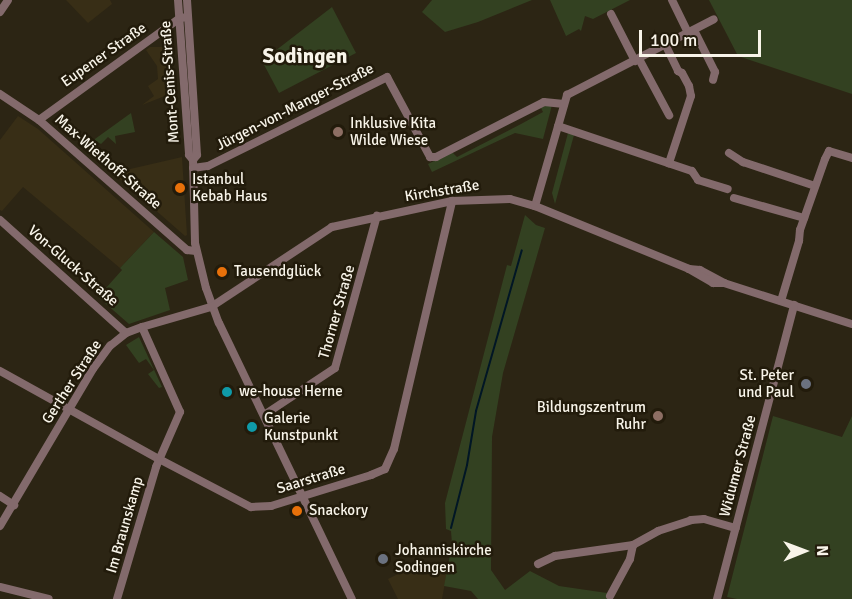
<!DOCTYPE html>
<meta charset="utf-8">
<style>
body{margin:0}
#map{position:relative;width:852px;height:599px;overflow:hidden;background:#2c2514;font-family:Signika,sans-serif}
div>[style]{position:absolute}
.built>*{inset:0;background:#382e16}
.green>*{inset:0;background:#334121}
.stream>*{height:2px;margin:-1px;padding:0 1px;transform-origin:1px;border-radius:1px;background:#011625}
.minor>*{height:8px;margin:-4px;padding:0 4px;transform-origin:4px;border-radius:4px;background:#836a6c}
.dots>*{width:16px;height:16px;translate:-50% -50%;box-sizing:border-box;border:3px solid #221b0b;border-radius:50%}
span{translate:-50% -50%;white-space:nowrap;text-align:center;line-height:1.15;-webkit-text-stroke:5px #221b0b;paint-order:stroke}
.street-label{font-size:15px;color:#f8f4e9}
.poi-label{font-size:15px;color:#f8f4e9}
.left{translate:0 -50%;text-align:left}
.right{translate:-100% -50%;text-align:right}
.district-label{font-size:21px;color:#f8f4e9;font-weight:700}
.north{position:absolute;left:774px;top:521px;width:60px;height:60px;-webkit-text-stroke:4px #221b0b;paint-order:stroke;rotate:89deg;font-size:16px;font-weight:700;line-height:24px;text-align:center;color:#f8f4e9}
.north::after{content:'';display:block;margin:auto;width:21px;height:27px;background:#f8f4e9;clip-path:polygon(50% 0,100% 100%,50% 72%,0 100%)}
.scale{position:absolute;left:639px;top:30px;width:122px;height:27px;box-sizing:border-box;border:3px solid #f8f4e9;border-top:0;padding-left:8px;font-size:18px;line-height:21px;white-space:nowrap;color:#f8f4e9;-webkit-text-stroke:4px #221b0b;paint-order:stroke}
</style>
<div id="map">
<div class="built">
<i style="clip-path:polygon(66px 0,110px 0,112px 4px,88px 23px)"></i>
<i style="clip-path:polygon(150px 47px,170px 47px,175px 92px,142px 105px,154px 96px,148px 86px,158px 79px,157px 66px,146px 50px)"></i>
<i style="clip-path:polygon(18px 116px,38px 129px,154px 232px,120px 268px,23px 187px,2px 211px,0 210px,0 140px)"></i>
<i style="clip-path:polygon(182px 157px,187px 235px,185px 236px,113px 173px)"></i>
<i style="clip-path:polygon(420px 563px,422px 566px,426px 564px,429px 569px,433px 567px,435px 572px,448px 566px,442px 599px,398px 599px,388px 579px)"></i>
</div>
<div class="green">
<i style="clip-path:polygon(432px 0,532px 0,478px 22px,445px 32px,422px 12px)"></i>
<i style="clip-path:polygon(550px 0,630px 0,593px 19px,585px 16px,581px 31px,579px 29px,566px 36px)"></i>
<i style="clip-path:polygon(709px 0,852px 0,852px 94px,738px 56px)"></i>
<i style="clip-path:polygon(332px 7px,356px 53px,279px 93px,262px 61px)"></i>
<i style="clip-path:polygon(544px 105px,552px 105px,543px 139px,515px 133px,432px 172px,428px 164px,452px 152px,457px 157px,521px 124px,543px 112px,540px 106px)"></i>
<i style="clip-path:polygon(131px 113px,135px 132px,115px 136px,116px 144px,108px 137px,101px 144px,96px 141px,87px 150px,82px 146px,81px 140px,88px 144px)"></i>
<i style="clip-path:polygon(568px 133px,574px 135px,555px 204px,552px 193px)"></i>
<i style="clip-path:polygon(525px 215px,536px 225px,545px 228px,503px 373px,492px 437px,491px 570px,505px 590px,530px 571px,559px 586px,607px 593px,607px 599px,478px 599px,471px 591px,444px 586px,452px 544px,451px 531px,446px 529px,445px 503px,507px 265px,511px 266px)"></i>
<i style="clip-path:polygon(154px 232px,183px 257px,188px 280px,165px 288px,170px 310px,129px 324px,98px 297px,122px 270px,120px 268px)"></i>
<i style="clip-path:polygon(139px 337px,162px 387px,159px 388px,148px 374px,154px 370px,146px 359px,139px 363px,126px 345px)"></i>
<i style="clip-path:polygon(773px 416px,842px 437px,852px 416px,852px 599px,737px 599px,727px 597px)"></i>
</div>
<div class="stream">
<i style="left:451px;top:528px;width:65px;rotate:-75.7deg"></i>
<i style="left:467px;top:465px;width:55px;rotate:-80.5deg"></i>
<i style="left:476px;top:411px;width:167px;rotate:-74.1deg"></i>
</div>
<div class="minor">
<i style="left:178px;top:0;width:155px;rotate:85.9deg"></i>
<i style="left:189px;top:155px;width:6px;rotate:51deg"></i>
<i style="left:193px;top:160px;width:83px;rotate:88.6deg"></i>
<i style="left:195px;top:243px;width:46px;rotate:76.3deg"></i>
<i style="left:206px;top:288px;width:37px;rotate:70deg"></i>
<i style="left:219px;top:323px;width:306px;rotate:64.3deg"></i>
<i style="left:187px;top:0;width:155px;rotate:86.3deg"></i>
<i style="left:197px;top:155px;width:6px;rotate:129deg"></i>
<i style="left:672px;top:0;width:37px;rotate:64deg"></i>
<i style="left:0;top:12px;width:14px;rotate:-56deg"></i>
<i style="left:611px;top:14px;width:53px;rotate:62.9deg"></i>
<i style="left:694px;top:30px;width:47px;rotate:63.4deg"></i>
<i style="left:715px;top:72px;width:8px;rotate:104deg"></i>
<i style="left:666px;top:46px;width:28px;rotate:64deg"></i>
<i style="left:678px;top:71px;width:4px;rotate:27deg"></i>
<i style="left:682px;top:73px;width:15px;rotate:62deg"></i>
<i style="left:689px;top:86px;width:10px;rotate:79deg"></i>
<i style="left:691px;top:96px;width:71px;rotate:108.2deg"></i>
<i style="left:639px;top:59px;width:64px;rotate:61.8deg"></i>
<i style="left:0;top:94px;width:47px;rotate:33.7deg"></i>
<i style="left:39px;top:120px;width:197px;rotate:41.3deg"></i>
<i style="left:187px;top:250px;width:9px;rotate:6deg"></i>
<i style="left:39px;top:120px;width:174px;rotate:-35.9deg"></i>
<i style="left:180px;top:18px;width:8px;rotate:-7deg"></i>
<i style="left:558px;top:126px;width:141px;rotate:18.6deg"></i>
<i style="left:692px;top:171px;width:11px;rotate:56deg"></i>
<i style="left:698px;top:180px;width:31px;rotate:17deg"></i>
<i style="left:729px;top:153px;width:17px;rotate:33deg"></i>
<i style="left:743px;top:162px;width:76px;rotate:18.4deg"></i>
<i style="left:193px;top:168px;width:15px;rotate:-8deg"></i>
<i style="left:208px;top:166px;width:200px;rotate:-26.4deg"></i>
<i style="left:387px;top:77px;width:91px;rotate:61.7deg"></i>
<i style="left:430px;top:157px;width:6px"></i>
<i style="left:436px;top:157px;width:121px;rotate:-27deg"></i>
<i style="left:544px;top:102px;width:20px;rotate:6deg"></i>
<i style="left:734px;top:198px;width:73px;rotate:15.9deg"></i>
<i style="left:535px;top:206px;width:116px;rotate:-73.9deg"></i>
<i style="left:567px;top:95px;width:165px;rotate:-27.3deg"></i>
<i style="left:0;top:220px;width:169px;rotate:41.9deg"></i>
<i style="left:689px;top:269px;width:11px;rotate:5deg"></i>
<i style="left:700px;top:270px;width:27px;rotate:28deg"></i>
<i style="left:724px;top:283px;width:134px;rotate:17.8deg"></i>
<i style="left:781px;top:301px;width:63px;rotate:-73.3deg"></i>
<i style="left:799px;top:241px;width:11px;rotate:-85deg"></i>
<i style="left:800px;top:230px;width:75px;rotate:-70.6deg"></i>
<i style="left:825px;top:159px;width:9px;rotate:-63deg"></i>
<i style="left:829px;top:151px;width:24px;rotate:17deg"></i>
<i style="left:0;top:371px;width:182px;rotate:29deg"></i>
<i style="left:159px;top:459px;width:104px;rotate:27.6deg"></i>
<i style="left:251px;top:507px;width:20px;rotate:-3deg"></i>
<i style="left:271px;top:506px;width:105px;rotate:-17.2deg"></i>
<i style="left:371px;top:475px;width:15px;rotate:-23deg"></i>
<i style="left:385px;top:469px;width:22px;rotate:-66deg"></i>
<i style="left:394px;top:449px;width:255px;rotate:-76.8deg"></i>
<i style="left:264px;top:415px;width:85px;rotate:-33.5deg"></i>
<i style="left:335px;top:368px;width:158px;rotate:-74.6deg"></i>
<i style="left:0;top:496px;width:17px;rotate:33deg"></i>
<i style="left:0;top:526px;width:182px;rotate:-59.4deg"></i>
<i style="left:93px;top:369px;width:29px;rotate:-54deg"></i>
<i style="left:110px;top:346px;width:21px;rotate:-39deg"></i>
<i style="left:126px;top:333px;width:17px;rotate:-21deg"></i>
<i style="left:142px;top:327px;width:72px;rotate:-16.2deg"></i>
<i style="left:211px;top:307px;width:145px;rotate:-33.5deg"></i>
<i style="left:332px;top:227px;width:123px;rotate:-12.2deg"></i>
<i style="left:452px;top:201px;width:58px;rotate:-2deg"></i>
<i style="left:510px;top:199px;width:26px;rotate:16deg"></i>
<i style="left:535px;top:206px;width:166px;rotate:22.2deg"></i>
<i style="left:689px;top:269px;width:28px;rotate:30deg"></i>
<i style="left:713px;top:283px;width:11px"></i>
<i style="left:538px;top:564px;width:19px;rotate:-25deg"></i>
<i style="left:555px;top:556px;width:79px;rotate:-8deg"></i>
<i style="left:633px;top:545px;width:29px;rotate:-29deg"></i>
<i style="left:658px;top:531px;width:35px;rotate:-18deg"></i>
<i style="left:691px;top:520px;width:13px;rotate:-4deg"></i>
<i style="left:704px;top:519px;width:33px;rotate:16deg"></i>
<i style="left:0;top:587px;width:50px;rotate:13.8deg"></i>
<i style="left:610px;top:596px;width:42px;rotate:-61.6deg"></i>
<i style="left:630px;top:559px;width:14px;rotate:-78deg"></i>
<i style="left:117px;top:599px;width:138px;rotate:-73.5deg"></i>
<i style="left:156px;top:467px;width:60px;rotate:-66.4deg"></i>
<i style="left:180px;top:412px;width:93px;rotate:-114.1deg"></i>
<i style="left:717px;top:599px;width:304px;rotate:-75.3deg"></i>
</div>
<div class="dots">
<i style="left:338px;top:132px;background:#8d6e63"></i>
<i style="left:180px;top:188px;background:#e8710a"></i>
<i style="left:222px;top:272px;background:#e8710a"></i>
<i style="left:806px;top:384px;background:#6b7280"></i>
<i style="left:227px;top:392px;background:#0f9aa8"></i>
<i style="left:658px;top:416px;background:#8d6e63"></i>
<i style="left:252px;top:427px;background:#0f9aa8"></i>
<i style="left:297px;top:511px;background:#e8710a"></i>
<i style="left:383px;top:559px;background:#6b7280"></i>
</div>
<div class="street-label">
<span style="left:104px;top:55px;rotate:-35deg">Eupener Straße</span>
<span style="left:170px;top:82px;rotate:-94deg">Mont-Cenis-Straße</span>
<span style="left:295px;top:107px;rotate:-27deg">Jürgen-von-Manger-Straße</span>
<span style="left:108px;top:162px;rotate:41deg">Max-Wiethoff-Straße</span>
<span style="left:442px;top:191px;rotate:-9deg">Kirchstraße</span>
<span style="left:73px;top:266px;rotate:41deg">Von-Gluck-Straße</span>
<span style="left:337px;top:312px;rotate:-74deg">Thorner Straße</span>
<span style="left:72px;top:382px;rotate:-57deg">Gerther Straße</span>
<span style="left:738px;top:466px;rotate:-75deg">Widumer Straße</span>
<span style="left:311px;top:479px;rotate:-17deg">Saarstraße</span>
<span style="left:125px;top:525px;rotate:-74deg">Im Braunskamp</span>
</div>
<div class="poi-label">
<span class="left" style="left:350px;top:132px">Inklusive Kita<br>Wilde Wiese</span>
<span class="left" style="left:192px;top:188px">Istanbul<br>Kebab Haus</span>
<span class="left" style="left:234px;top:272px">Tausendglück</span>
<span class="right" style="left:794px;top:384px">St. Peter<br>und Paul</span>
<span class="left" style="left:239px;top:392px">we-house Herne</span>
<span class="right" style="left:646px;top:416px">Bildungszentrum<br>Ruhr</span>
<span class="left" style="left:264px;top:427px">Galerie<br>Kunstpunkt</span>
<span class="left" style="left:309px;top:511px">Snackory</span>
<span class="left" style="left:395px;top:559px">Johanniskirche<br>Sodingen</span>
</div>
<div class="district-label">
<span style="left:305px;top:56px">Sodingen</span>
</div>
<div class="north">N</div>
<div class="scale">100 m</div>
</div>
